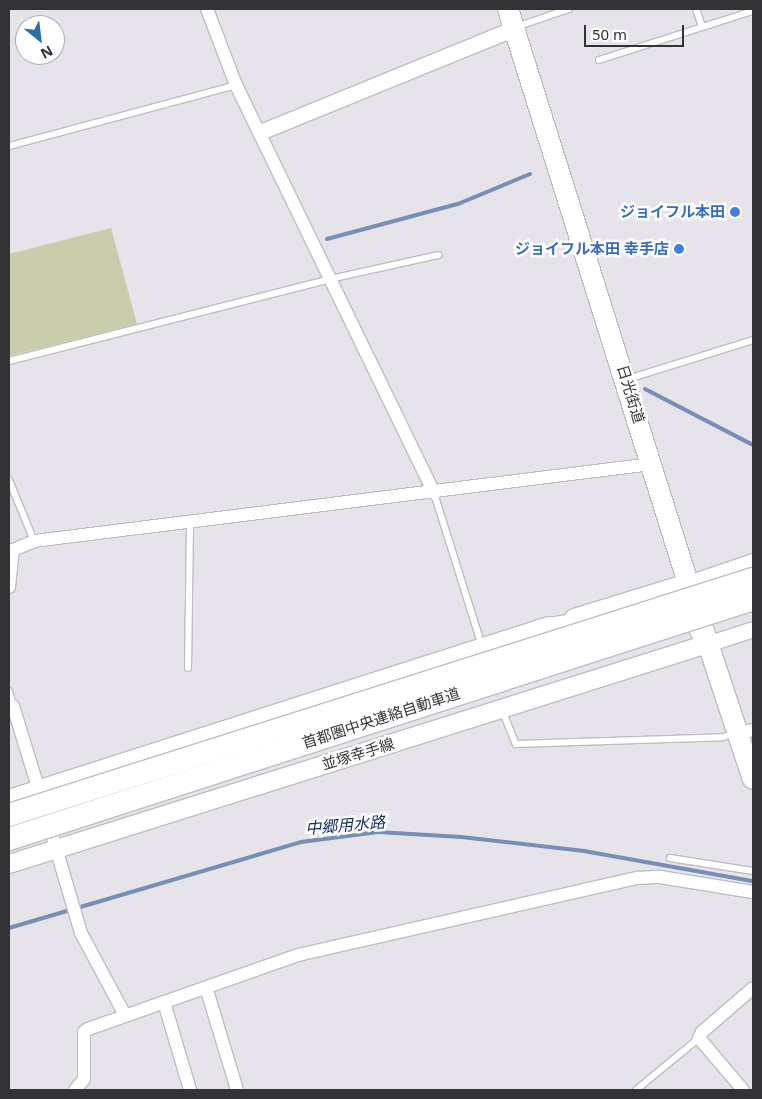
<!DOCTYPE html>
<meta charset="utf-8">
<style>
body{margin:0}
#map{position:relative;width:762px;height:1099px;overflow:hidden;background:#e6e4ea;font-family:"Noto Sans","Noto Sans JP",sans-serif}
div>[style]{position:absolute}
.green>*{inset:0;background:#cacdac}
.stream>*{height:4px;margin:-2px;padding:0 2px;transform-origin:2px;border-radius:2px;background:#788eb5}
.roads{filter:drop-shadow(1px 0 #bfbdc3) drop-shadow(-1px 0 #bfbdc3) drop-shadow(0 1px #bfbdc3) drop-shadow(0 -1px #bfbdc3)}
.service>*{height:6px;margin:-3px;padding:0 3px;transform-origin:3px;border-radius:3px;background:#fff}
.minor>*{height:12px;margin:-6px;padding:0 6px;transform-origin:6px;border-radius:6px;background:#fff}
.tertiary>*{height:15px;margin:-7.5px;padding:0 7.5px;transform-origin:7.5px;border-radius:7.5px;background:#fff}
.secondary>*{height:18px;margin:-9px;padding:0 9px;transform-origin:9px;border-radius:9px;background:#fff}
.trunk>*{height:20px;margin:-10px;padding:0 10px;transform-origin:10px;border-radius:10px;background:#fff}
.bridges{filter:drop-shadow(1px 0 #bfbdc3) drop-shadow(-1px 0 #bfbdc3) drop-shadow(0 1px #bfbdc3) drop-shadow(0 -1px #bfbdc3)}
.motorway-bridge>*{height:22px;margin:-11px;padding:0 11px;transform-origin:11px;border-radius:11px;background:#fff}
.dots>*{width:14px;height:14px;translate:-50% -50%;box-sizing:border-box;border:2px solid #fff;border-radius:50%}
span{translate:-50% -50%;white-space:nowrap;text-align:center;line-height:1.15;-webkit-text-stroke:5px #fff;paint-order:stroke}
.shop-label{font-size:15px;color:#366cbe;font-weight:700}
.right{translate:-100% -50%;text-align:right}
.street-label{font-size:15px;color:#333234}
.water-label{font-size:16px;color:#132c5e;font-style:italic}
.frame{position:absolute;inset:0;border:10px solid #333234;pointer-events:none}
.north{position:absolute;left:15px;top:15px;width:50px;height:50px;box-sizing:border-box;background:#fff;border:1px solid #adadae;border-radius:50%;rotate:151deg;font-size:14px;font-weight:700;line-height:20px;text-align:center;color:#333234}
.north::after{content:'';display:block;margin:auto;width:18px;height:22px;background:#2e6da4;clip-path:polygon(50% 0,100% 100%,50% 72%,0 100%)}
.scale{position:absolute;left:584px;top:25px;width:100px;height:22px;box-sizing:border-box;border:2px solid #333234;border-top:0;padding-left:6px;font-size:15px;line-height:18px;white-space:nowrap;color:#333234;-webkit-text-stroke:4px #fff;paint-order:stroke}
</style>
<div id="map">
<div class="green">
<i style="clip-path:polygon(111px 228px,137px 324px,9px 356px,9px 254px)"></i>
</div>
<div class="stream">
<i style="left:327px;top:239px;width:136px;rotate:-15deg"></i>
<i style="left:458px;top:204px;width:78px;rotate:-22.6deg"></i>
<i style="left:645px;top:389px;width:122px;rotate:27.4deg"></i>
<i style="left:9px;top:928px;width:304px;rotate:-16.4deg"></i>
<i style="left:301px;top:842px;width:78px;rotate:-7.4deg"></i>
<i style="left:378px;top:832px;width:83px;rotate:3.4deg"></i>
<i style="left:461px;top:837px;width:124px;rotate:6.5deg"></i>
<i style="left:584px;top:851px;width:172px;rotate:10.1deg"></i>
</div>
<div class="roads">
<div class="service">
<i style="left:696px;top:9px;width:18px;rotate:71deg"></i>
<i style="left:516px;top:27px;width:56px;rotate:-18.8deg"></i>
<i style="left:599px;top:60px;width:162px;rotate:-17.7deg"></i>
<i style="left:9px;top:146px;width:235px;rotate:-15deg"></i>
<i style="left:9px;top:361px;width:331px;rotate:-14.3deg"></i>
<i style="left:330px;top:279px;width:111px;rotate:-12.5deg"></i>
<i style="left:628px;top:379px;width:131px;rotate:-17.3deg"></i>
<i style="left:9px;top:480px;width:66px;rotate:67.7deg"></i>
<i style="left:434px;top:493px;width:160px;rotate:72.6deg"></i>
<i style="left:188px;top:668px;width:145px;rotate:-89.2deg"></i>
<i style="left:9px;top:691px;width:16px;rotate:75deg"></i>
<i style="left:502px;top:710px;width:37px;rotate:68deg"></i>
<i style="left:516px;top:744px;width:207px;rotate:-1.9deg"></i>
<i style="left:723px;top:737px;width:13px;rotate:-18deg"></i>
<i style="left:670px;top:858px;width:84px;rotate:8.9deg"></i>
<i style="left:636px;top:1090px;width:82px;rotate:-39.5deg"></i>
</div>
<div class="minor">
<i style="left:207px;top:9px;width:81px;rotate:69.1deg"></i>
<i style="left:236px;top:85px;width:454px;rotate:64.1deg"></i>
<i style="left:9px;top:587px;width:37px;rotate:-84deg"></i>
<i style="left:13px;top:550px;width:23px;rotate:-23deg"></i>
<i style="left:34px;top:541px;width:622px;rotate:-7.11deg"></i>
<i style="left:13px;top:706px;width:95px;rotate:72.9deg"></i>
<i style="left:738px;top:733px;width:15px;rotate:-11deg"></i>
<i style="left:48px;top:821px;width:117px;rotate:73.6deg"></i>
<i style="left:81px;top:933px;width:93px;rotate:61.8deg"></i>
<i style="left:206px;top:987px;width:108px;rotate:73.2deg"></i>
<i style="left:164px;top:1002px;width:92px;rotate:73.5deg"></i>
<i style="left:75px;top:1090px;width:14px;rotate:-51deg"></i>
<i style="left:84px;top:1079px;width:47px;rotate:-90deg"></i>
<i style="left:84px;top:1032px;width:5px;rotate:-37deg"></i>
<i style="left:88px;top:1029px;width:223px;rotate:-19.4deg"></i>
<i style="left:298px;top:955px;width:349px;rotate:-12.8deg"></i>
<i style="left:638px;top:878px;width:22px;rotate:-3deg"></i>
<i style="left:660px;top:877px;width:94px;rotate:9.2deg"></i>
<i style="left:743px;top:1090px;width:68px;rotate:-130.2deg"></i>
<i style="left:699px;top:1038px;width:7px;rotate:-63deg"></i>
<i style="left:702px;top:1032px;width:67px;rotate:-40.8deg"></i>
</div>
<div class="tertiary">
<i style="left:260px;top:132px;width:275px;rotate:-22.2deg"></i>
<i style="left:694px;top:589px;width:8px;rotate:-135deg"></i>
<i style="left:688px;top:583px;width:69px;rotate:-18.7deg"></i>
<i style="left:707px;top:644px;width:48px;rotate:-18.1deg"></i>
</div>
<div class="secondary">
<i style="left:574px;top:618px;width:119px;rotate:-17.1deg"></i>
<i style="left:538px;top:629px;width:36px;rotate:-10deg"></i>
<i style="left:573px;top:623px;width:26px;rotate:7deg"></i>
<i style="left:9px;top:799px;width:567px;rotate:-17.76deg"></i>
<i style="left:9px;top:864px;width:732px;rotate:-17.49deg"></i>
<i style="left:707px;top:644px;width:15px;rotate:-122deg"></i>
</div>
<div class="trunk">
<i style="left:508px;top:9px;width:602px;rotate:72.59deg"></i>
<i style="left:688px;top:583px;width:206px;rotate:71.7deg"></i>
</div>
</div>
<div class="bridges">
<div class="motorway-bridge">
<i style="left:9px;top:815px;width:781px;rotate:-17.6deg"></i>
<i style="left:9px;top:839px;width:782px;rotate:-17.88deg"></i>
</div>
</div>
<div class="dots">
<i style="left:735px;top:212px;background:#3f7fe0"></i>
<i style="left:679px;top:249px;background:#3f7fe0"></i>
</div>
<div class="shop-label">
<span class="right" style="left:725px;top:212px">ジョイフル本田</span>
<span class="right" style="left:669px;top:249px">ジョイフル本田 幸手店</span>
</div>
<div class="street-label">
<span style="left:631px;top:394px;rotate:73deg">日光街道</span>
<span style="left:381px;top:718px;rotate:-18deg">首都圏中央連絡自動車道</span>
<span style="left:358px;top:754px;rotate:-17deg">並塚幸手線</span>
</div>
<div class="water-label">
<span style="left:345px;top:825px;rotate:-5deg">中郷用水路</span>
</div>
<div class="frame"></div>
<div class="north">N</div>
<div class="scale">50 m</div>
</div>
